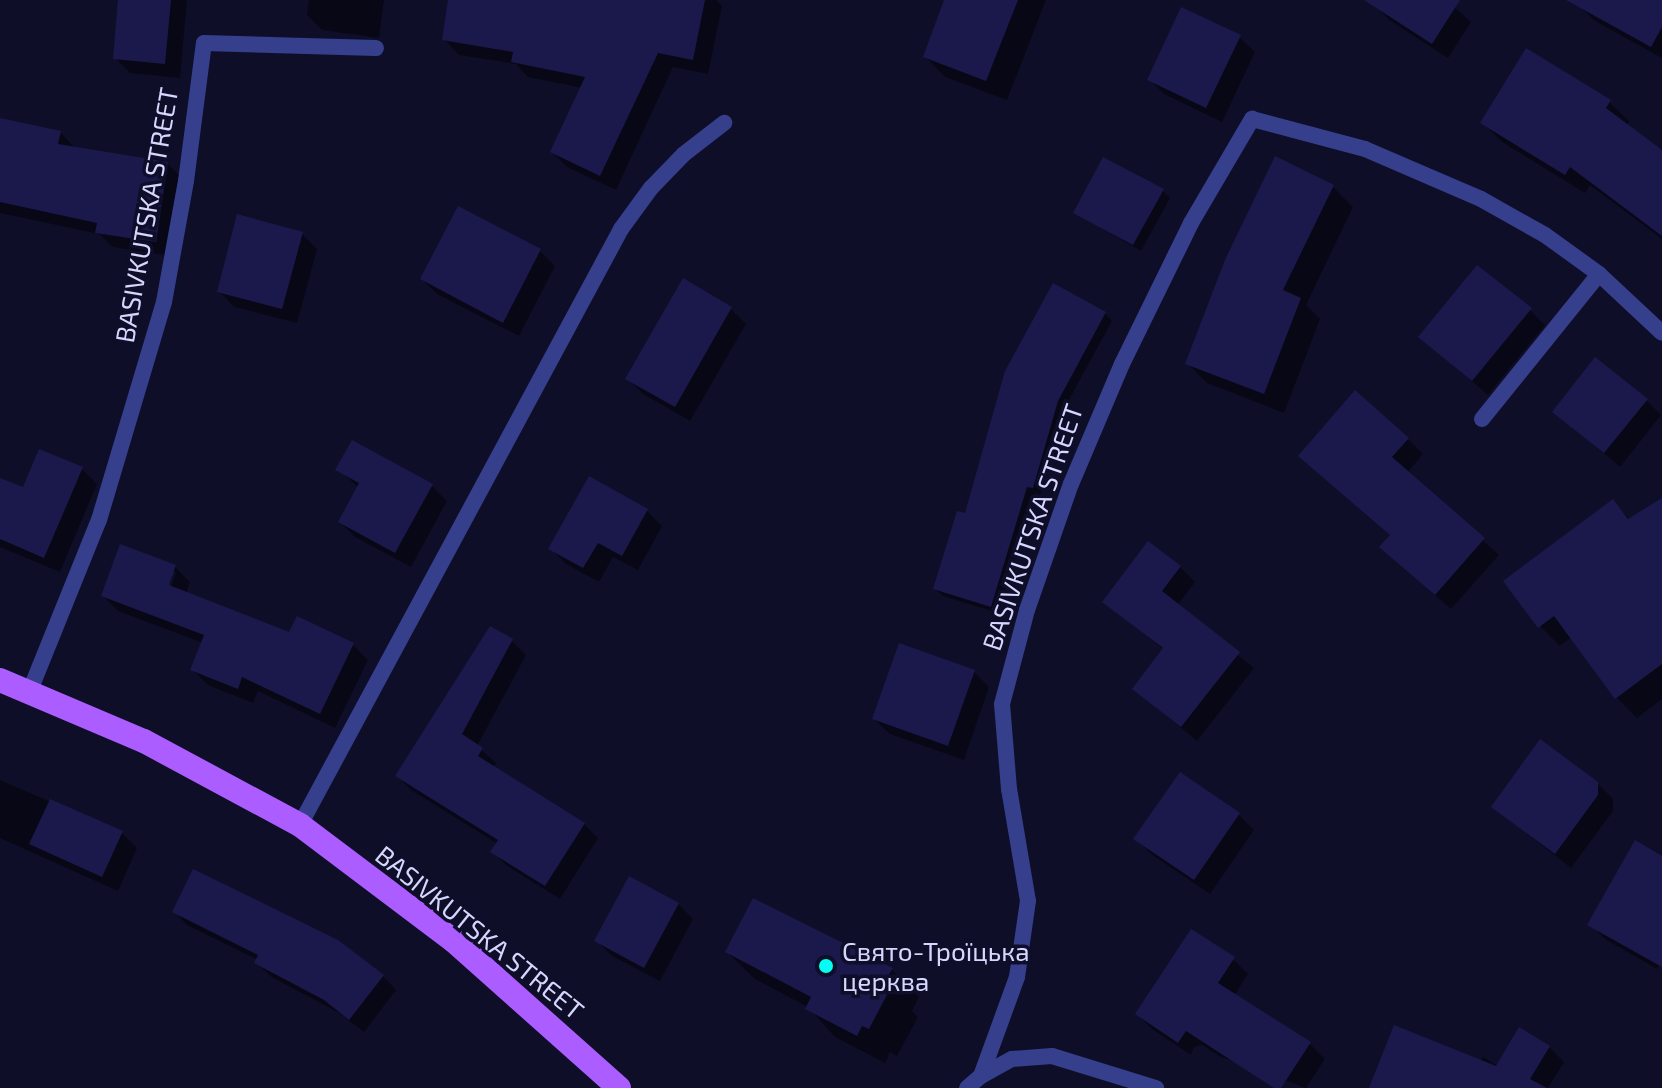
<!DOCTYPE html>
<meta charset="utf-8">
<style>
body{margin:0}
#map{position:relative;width:1662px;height:1088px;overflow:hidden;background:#0f0e29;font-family:"Exo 2",sans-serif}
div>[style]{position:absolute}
.shadow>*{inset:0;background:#0007}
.building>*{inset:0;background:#1b194c}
.street>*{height:16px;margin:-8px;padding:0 8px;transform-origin:8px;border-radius:8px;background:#353f8c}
.primary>*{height:24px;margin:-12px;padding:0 12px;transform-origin:12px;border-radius:12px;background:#ab5dff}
.dots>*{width:22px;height:22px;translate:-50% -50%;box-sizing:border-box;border:4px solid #0f0e29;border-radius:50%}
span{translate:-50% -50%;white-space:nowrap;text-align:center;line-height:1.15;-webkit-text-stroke:7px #0f0e29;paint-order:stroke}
.street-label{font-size:26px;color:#d6d7ff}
.poi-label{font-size:26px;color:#d6d7ff}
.left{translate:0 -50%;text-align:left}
</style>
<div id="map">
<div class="shadow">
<i style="clip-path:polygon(120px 0,187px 0,180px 78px,130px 73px,115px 58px)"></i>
<i style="clip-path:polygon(309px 0,384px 0,379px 38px,322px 30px,307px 15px)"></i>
<i style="clip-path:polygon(450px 0,716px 0,722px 6px,708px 74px,673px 67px,616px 190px,567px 167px,552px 152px,583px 88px,528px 77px,516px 64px,459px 55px,444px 39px)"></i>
<i style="clip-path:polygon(946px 0,1046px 0,1007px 100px,945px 77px,925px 56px)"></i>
<i style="clip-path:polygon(1376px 0,1446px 0,1471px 22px,1448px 58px,1389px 20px,1374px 4px)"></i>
<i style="clip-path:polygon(1582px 0,1662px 0,1662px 58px,1595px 21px,1579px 6px)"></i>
<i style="clip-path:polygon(1239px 37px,1255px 52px,1222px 122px,1164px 94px,1149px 79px)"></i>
<i style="clip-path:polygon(1609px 102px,1629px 121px,1626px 126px,1662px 153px,1662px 239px,1590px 185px,1585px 193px,1502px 142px,1483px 123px)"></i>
<i style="clip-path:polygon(0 120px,60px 132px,75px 148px,167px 163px,183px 179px,171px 256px,113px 247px,99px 234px,0 213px)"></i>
<i style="clip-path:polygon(1276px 159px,1333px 187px,1353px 207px,1306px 305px,1320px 319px,1284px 413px,1207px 383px,1187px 363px)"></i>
<i style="clip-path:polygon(1162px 190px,1170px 198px,1141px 251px,1076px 213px)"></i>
<i style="clip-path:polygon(302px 234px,317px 249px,297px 323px,234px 307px,219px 291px)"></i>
<i style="clip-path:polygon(540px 251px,555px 266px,519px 336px,437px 294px,422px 279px)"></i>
<i style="clip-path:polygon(731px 309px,746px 324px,690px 421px,643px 394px,628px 378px)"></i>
<i style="clip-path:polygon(1530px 310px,1545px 325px,1488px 395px,1421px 337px)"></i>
<i style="clip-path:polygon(1105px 313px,1112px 321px,1064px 409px,1040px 495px,1035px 493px,998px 613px,943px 596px,935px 589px,966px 515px)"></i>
<i style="clip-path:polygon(1646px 400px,1661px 415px,1620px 467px,1554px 411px)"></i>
<i style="clip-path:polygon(1408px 439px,1423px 454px,1407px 473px,1499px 555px,1451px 609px,1397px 562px,1392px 536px,1316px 471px)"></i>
<i style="clip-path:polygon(81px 468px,97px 484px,60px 572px,0 547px,0 495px)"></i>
<i style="clip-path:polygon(338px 469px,432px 486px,447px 501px,411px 567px,355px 537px,340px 522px,359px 488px)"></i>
<i style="clip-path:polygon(590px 478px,647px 511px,662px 526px,638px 570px,613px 557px,599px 582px,566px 564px,550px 548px)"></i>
<i style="clip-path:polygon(1662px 500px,1662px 699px,1637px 718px,1617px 698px,1572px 637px,1560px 646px,1540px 626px,1613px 502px,1631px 520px)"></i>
<i style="clip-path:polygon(evenodd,175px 567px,190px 582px,186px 594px,290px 635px,353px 645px,368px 660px,335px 728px,258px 691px,253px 703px,208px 685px,193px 670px,203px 643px,118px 611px,103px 596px,175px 567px,172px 572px,176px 572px,168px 595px,164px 593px,172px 572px)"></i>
<i style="clip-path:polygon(1180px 567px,1195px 582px,1177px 606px,1254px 668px,1197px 741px,1134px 689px,1164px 650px,1105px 602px)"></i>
<i style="clip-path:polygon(512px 641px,526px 655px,477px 746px,496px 763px,493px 768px,584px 824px,598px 838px,560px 899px,507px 866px,493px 852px,498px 844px,411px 790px,397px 776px)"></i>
<i style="clip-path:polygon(974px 672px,989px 687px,964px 760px,890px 734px,874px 719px)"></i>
<i style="clip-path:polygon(0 780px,122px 833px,137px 848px,118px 891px,0 838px)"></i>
<i style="clip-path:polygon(1597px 783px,1613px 799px,1613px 811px,1571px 868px,1493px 807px)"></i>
<i style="clip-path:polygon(1239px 815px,1254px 830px,1210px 894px,1151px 854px,1136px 838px)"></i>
<i style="clip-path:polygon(1662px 858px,1662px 961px,1657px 969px,1605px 939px,1590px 924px)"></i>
<i style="clip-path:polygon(678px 904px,693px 919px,660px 981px,612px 956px,597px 941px)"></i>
<i style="clip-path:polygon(174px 911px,383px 976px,396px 990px,364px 1032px,339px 1013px,270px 976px,257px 963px,258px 960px,187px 925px)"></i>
<i style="clip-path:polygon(727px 952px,891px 969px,919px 997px,912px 1011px,918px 1017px,897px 1056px,890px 1052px,885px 1063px,835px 1037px,808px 1007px,755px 979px)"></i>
<i style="clip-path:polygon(1233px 959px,1248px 974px,1234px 996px,1310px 1044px,1325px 1059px,1306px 1088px,1219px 1056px,1202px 1045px,1194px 1047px,1191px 1055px,1152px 1029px,1137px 1014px)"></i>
<i style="clip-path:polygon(1549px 1047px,1564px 1062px,1548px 1088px,1371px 1088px,1480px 1062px,1483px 1057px,1498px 1066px)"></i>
</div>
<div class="building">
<i style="clip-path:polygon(118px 0,171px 0,165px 64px,113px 59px)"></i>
<i style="clip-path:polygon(448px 0,705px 0,693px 60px,658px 53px,600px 176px,550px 152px,585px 77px,511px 62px,513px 52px,442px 40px)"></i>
<i style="clip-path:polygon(944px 0,1018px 0,986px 81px,923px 57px)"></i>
<i style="clip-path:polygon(1364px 0,1460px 0,1432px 44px)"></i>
<i style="clip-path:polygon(1566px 0,1662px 0,1662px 27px,1651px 47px)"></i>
<i style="clip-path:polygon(1181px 7px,1241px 35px,1206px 108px,1147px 80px)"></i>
<i style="clip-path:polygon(1526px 48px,1611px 100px,1606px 108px,1662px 150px,1662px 236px,1570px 167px,1565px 175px,1480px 123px)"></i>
<i style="clip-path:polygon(0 118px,61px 131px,58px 144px,168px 162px,156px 242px,95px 233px,97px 223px,0 202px)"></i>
<i style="clip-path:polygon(1275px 156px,1334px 185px,1283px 290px,1301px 298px,1264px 394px,1185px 364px,1225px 260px)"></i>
<i style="clip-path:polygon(1103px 157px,1164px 189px,1133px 245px,1073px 213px)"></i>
<i style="clip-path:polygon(458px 206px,541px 249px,503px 323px,420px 279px)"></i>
<i style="clip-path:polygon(237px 214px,303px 232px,282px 309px,217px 292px)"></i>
<i style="clip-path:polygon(1477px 265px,1532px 308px,1472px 381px,1418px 337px)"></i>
<i style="clip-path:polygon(683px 278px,732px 307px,675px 407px,625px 379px)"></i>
<i style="clip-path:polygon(1053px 283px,1106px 312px,1058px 401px,1033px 488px,1027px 487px,991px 607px,933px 589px,957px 511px,965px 513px,1005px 371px)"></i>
<i style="clip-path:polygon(1595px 357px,1648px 399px,1604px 453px,1552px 412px)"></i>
<i style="clip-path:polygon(1355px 390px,1409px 438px,1392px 457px,1485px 538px,1435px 595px,1379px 547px,1390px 535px,1298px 456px)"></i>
<i style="clip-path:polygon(352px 440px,433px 484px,395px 553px,338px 522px,359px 483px,335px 470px)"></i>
<i style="clip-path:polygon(39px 449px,83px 467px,44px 558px,0 539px,0 478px,23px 487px)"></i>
<i style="clip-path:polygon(589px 476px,648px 509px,622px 556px,598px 543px,583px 568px,548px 549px)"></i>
<i style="clip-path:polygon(1662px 498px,1662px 664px,1615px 699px,1554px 616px,1538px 628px,1503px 581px,1613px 499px,1628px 519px)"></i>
<i style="clip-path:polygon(1148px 541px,1181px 566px,1162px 591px,1240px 652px,1181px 727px,1132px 689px,1163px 648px,1102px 602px)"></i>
<i style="clip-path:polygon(120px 544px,176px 565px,169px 585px,289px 632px,297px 616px,354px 643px,320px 714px,242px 677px,238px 689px,190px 670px,204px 635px,101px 596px)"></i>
<i style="clip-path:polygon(490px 626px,513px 639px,462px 734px,483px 748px,478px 756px,585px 823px,545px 886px,490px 852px,498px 840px,395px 776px)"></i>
<i style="clip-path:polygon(899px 643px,975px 670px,948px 746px,872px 719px)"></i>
<i style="clip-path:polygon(1540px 739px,1598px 782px,1598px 795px,1555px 854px,1491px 807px)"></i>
<i style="clip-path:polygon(1180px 772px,1240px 813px,1194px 880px,1133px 839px)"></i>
<i style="clip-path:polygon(50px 799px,123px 831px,102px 877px,29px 844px)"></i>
<i style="clip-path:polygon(1635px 840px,1662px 856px,1662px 967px,1587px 925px)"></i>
<i style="clip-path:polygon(193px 869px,338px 940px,384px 975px,349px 1020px,324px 1000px,254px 963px,258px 955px,172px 912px)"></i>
<i style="clip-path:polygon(629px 876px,679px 903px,644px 968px,594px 941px)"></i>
<i style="clip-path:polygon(753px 898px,893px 968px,884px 983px,891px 987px,869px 1029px,862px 1026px,857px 1036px,805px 1009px,811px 997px,725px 952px)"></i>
<i style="clip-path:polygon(1191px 929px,1235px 957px,1218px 983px,1311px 1042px,1281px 1088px,1274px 1088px,1186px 1031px,1178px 1043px,1135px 1014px)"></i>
<i style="clip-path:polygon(1394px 1025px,1496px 1066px,1519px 1027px,1550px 1046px,1530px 1079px,1547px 1088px,1369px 1088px)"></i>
</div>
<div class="street">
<i style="left:1482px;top:419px;width:186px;rotate:-51.1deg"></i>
<i style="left:29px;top:693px;width:187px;rotate:-68deg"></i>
<i style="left:99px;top:520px;width:227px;rotate:-73.4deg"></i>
<i style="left:164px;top:302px;width:123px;rotate:-79.7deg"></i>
<i style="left:186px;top:181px;width:139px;rotate:-82.6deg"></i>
<i style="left:204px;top:43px;width:172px;rotate:1.7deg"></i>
<i style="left:300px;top:825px;width:677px;rotate:-61.69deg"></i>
<i style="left:621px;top:229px;width:51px;rotate:-53.8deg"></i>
<i style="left:651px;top:188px;width:47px;rotate:-45.9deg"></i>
<i style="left:684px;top:154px;width:51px;rotate:-37.8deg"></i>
<i style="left:981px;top:1076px;width:105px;rotate:-70deg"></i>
<i style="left:1017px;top:977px;width:77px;rotate:-81.8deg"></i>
<i style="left:1028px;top:901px;width:114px;rotate:-99.6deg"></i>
<i style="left:1009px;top:789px;width:85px;rotate:-94.7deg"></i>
<i style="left:1002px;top:704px;width:97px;rotate:-75.1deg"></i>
<i style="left:1027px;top:610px;width:133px;rotate:-70.8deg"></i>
<i style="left:1071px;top:484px;width:130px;rotate:-67deg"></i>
<i style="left:1122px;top:364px;width:157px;rotate:-63.9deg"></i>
<i style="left:1191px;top:223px;width:121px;rotate:-59.6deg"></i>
<i style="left:1252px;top:119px;width:117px;rotate:14.9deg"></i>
<i style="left:1365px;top:149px;width:126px;rotate:23.3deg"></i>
<i style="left:1481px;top:199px;width:73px;rotate:29.4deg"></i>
<i style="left:1545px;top:235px;width:67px;rotate:35.8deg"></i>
<i style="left:1599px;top:274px;width:86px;rotate:43.1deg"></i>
<i style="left:967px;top:1088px;width:18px;rotate:-41deg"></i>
<i style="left:981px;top:1076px;width:35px;rotate:-29deg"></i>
<i style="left:1012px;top:1059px;width:40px;rotate:-4.3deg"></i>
<i style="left:1052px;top:1056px;width:109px;rotate:17.1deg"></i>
</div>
<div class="primary">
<i style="left:0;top:680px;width:156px;rotate:23deg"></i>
<i style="left:144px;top:741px;width:177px;rotate:28.3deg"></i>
<i style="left:300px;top:825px;width:193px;rotate:37deg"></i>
<i style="left:454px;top:941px;width:221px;rotate:41.7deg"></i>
</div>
<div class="dots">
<i style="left:826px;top:966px;background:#02fff4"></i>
</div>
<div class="street-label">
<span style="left:146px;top:215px;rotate:-80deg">BASIVKUTSKA STREET</span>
<span style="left:1032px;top:527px;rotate:-71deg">BASIVKUTSKA STREET</span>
<span style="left:480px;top:932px;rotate:39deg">BASIVKUTSKA STREET</span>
</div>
<div class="poi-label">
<span class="left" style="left:842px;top:966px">Свято-Троїцька<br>церква</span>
</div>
</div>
